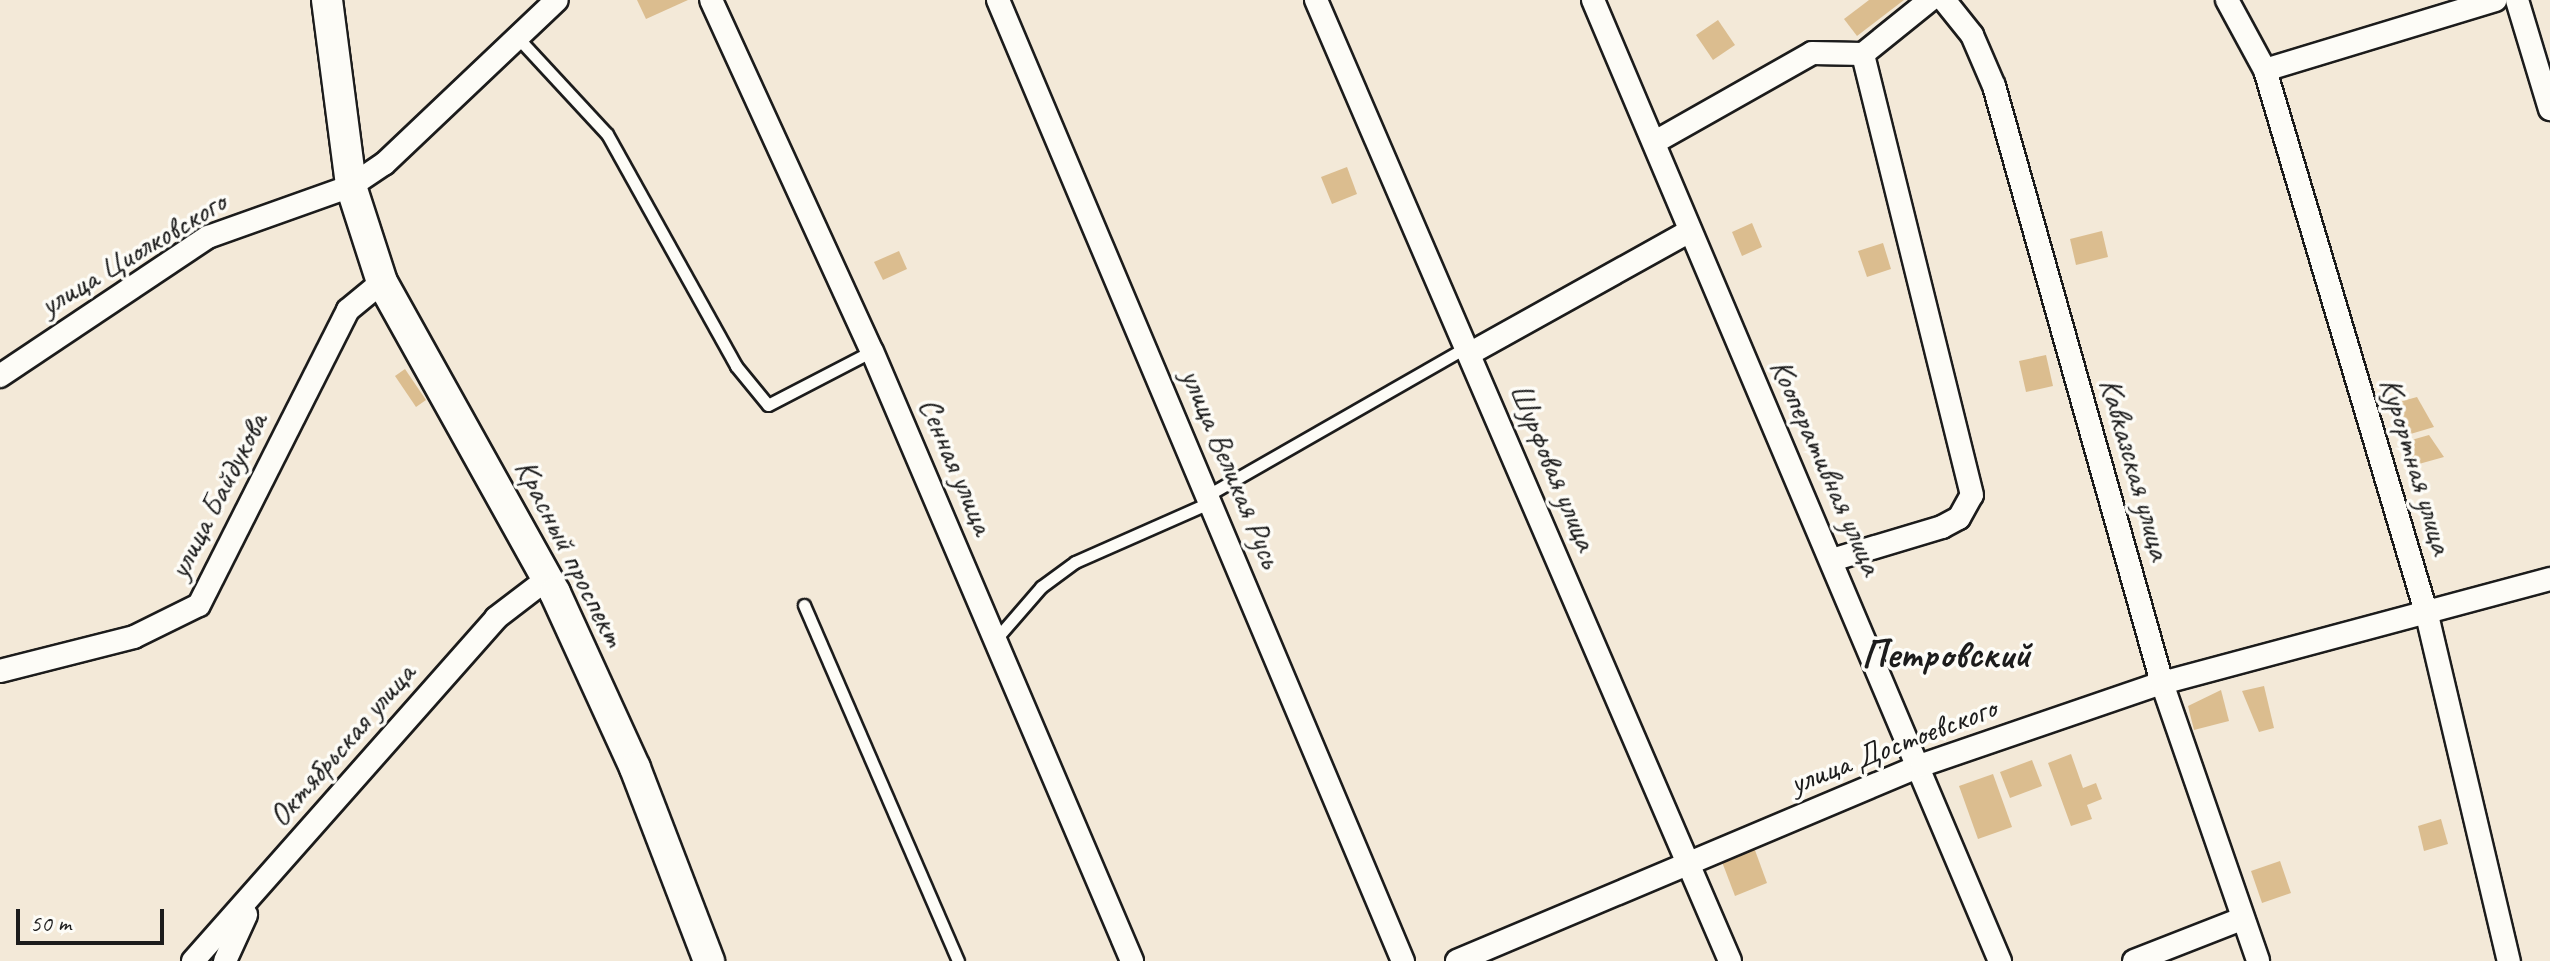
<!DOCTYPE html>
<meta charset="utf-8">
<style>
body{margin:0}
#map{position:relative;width:2550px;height:961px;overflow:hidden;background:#f3e9d8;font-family:Caveat,sans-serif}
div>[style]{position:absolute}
.building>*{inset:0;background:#dbbd8f}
.roads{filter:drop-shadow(2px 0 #1c1c1c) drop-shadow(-2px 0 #1c1c1c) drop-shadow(0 2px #1c1c1c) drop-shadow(0 -2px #1c1c1c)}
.lane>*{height:11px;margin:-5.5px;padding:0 5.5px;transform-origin:5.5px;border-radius:5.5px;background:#fdfcf7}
.street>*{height:22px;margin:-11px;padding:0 11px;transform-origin:11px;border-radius:11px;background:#fdfcf7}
.secondary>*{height:30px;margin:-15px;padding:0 15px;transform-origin:15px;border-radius:15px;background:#fdfcf7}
span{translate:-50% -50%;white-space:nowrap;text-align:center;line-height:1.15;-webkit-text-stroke:7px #fdfcf7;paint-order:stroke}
.street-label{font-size:32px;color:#1c1c1c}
.district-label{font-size:40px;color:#1c1c1c;font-weight:700}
.scale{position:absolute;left:16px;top:909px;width:148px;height:36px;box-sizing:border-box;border:4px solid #1c1c1c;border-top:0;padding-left:10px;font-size:24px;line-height:28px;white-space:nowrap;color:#1c1c1c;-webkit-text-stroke:6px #fdfcf7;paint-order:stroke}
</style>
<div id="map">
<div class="building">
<i style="clip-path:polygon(637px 0,688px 0,646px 19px)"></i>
<i style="clip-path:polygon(1869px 0,1904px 0,1857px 36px,1844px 19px)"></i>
<i style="clip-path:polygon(1718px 20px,1735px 45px,1713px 60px,1696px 35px)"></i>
<i style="clip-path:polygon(1347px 167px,1357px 194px,1332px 204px,1321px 177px)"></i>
<i style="clip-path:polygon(1752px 223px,1762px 247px,1742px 256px,1732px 232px)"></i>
<i style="clip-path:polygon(2102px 231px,2108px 257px,2076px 265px,2070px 239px)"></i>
<i style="clip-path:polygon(1883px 243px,1891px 269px,1867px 277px,1858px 251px)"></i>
<i style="clip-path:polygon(899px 251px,907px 269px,883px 280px,874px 262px)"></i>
<i style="clip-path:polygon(2046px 355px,2053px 386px,2026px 392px,2019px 361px)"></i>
<i style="clip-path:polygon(405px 369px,426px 400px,416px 407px,395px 376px)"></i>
<i style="clip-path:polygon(2417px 397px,2434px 427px,2397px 438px,2388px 405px)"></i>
<i style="clip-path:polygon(2429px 435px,2444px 457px,2408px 467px,2401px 443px)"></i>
<i style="clip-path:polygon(2264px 686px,2274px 728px,2259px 732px,2242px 691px)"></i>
<i style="clip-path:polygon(2221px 690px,2229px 721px,2194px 730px,2188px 706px)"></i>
<i style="clip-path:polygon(2071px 754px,2083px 788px,2096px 783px,2102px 799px,2087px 805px,2092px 819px,2071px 826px,2048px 763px)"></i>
<i style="clip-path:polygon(2032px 760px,2042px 786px,2010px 798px,2000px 772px)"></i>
<i style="clip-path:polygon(1993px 774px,2012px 827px,1978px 839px,1959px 786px)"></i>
<i style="clip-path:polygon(2441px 819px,2448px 844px,2424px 851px,2418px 826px)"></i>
<i style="clip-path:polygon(1752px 842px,1767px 883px,1735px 896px,1719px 854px)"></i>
<i style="clip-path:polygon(2280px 861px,2291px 893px,2262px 903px,2251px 871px)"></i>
</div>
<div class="roads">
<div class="lane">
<i style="left:519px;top:39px;width:129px;rotate:47.2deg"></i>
<i style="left:607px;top:134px;width:265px;rotate:60.9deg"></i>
<i style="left:736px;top:366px;width:50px;rotate:50.6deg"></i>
<i style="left:768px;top:405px;width:117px;rotate:-27.4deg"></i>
<i style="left:1208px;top:495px;width:297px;rotate:-29.8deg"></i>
<i style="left:804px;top:605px;width:388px;rotate:66.6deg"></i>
<i style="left:996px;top:639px;width:69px;rotate:-49.1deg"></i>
<i style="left:1041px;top:587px;width:42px;rotate:-36.3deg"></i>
<i style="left:1075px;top:562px;width:149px;rotate:-23.8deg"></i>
</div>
<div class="street">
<i style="left:711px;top:0;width:386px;rotate:65.4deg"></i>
<i style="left:872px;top:351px;width:663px;rotate:66.91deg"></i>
<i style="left:998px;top:0;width:1043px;rotate:67.15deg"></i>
<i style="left:1316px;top:0;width:1046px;rotate:66.69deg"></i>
<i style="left:1593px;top:0;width:1044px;rotate:67.05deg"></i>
<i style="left:1944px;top:0;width:45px;rotate:51.3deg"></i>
<i style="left:1972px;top:35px;width:56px;rotate:66.7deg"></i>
<i style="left:1994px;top:86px;width:620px;rotate:74.28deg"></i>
<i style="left:2162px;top:683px;width:294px;rotate:70.9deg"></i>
<i style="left:2227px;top:0;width:80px;rotate:61.5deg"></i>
<i style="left:2265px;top:70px;width:569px;rotate:73.45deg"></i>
<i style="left:2427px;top:615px;width:356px;rotate:76.7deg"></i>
<i style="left:2517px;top:0;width:114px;rotate:73.2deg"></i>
<i style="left:2265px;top:70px;width:241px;rotate:-16.9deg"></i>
<i style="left:1655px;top:142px;width:180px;rotate:-29.5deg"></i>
<i style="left:1812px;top:53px;width:51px;rotate:1.1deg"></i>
<i style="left:1863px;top:54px;width:86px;rotate:-38.9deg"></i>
<i style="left:1469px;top:354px;width:251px;rotate:-29.1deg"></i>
<i style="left:0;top:376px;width:250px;rotate:-33.8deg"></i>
<i style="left:208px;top:237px;width:152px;rotate:-19.6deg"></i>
<i style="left:351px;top:186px;width:40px;rotate:-34deg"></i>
<i style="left:384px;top:164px;width:238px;rotate:-43.5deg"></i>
<i style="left:1832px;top:560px;width:115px;rotate:-16.7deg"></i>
<i style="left:1942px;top:527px;width:19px;rotate:-28deg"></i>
<i style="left:1959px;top:518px;width:26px;rotate:-61deg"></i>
<i style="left:1972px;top:495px;width:454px;rotate:-103.9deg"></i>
<i style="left:0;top:671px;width:138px;rotate:-14.2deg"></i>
<i style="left:134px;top:637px;width:72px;rotate:-26.2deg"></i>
<i style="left:199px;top:605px;width:330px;rotate:-63.2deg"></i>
<i style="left:348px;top:310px;width:44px;rotate:-39.5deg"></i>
<i style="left:193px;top:961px;width:458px;rotate:-48.5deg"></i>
<i style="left:496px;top:618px;width:64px;rotate:-37.4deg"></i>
<i style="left:225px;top:961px;width:51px;rotate:-65.5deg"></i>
<i style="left:1457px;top:961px;width:505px;rotate:-22.86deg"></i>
<i style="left:1922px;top:765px;width:254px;rotate:-18.9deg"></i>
<i style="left:2162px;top:683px;width:402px;rotate:-15deg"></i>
<i style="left:2134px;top:961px;width:116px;rotate:-21.3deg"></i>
</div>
<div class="secondary">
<i style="left:327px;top:0;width:188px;rotate:82.6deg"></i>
<i style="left:351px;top:186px;width:101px;rotate:72.1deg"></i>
<i style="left:382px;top:282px;width:356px;rotate:60.9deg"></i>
<i style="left:555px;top:593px;width:192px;rotate:65.4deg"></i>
<i style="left:635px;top:768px;width:207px;rotate:69deg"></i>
</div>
</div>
<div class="street-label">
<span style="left:133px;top:254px;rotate:-31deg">улица Циолковского</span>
<span style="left:956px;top:466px;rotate:67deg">Сенная улица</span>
<span style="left:2416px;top:466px;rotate:73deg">Курортная улица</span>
<span style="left:1553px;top:467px;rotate:67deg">Шурфовая улица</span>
<span style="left:1826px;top:467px;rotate:66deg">Кооперативная улица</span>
<span style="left:1231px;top:468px;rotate:67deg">улица Великая Русь</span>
<span style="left:2135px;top:469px;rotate:74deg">Кавказская улица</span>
<span style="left:218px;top:496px;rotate:-63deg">улица Байдукова</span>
<span style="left:570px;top:553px;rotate:63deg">Красный проспект</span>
<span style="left:342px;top:745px;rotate:-49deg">Октябрьская улица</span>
<span style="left:1893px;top:746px;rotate:-21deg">улица Достоевского</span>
</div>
<div class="district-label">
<span style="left:1946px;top:654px">Петровский</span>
</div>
<div class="scale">50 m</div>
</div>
